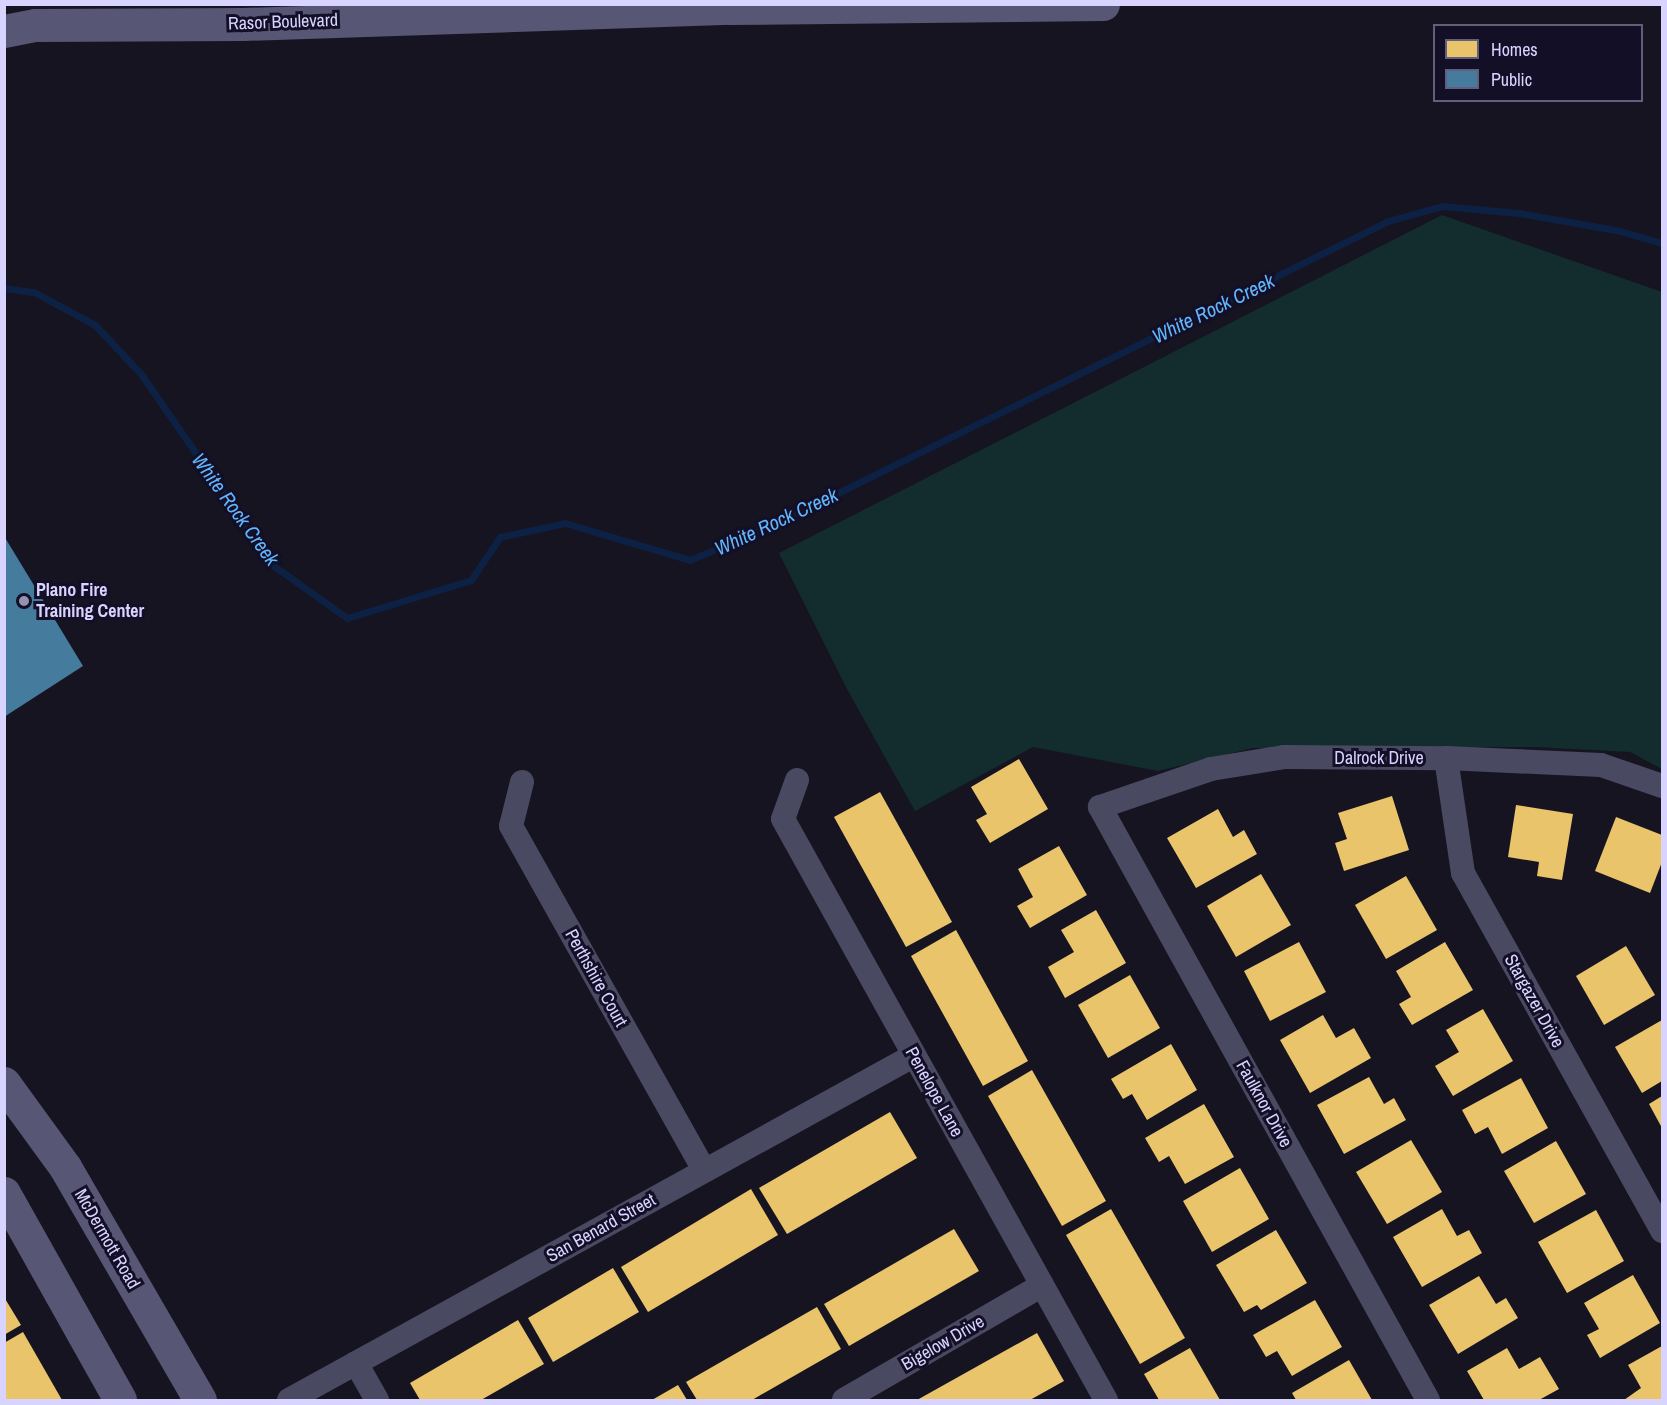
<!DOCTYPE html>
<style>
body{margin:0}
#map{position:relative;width:1667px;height:1405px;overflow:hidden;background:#161421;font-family:"Archivo Narrow",sans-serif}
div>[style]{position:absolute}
.green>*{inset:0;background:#132c2d}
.homes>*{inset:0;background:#e9c46a}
.public>*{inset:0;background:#457b9d}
.stream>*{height:7px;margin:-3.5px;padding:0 3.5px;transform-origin:3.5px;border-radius:3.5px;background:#0d2144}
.street>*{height:24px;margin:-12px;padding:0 12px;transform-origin:12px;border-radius:12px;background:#4a4962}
.secondary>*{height:33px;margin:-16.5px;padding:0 16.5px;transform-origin:16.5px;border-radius:16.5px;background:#575674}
.dots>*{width:16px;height:16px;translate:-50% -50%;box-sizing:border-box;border:3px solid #130f26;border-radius:50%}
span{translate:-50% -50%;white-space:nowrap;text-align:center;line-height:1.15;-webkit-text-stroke:6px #130f26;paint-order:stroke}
.street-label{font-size:18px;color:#d9d4ff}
.poi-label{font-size:18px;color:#d9d4ff;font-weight:700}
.left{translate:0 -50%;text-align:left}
.water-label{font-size:20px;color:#62b6ff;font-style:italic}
.frame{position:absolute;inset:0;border:6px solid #d9d4ff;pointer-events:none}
.legend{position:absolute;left:1433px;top:24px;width:210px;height:78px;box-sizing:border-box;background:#130f26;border:2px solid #625e7d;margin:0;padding:8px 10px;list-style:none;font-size:18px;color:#d9d4ff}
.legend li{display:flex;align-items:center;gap:12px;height:30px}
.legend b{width:30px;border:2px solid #625e7d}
</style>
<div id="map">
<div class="green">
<i style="clip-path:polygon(1442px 215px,1662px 292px,1662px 769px,1630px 752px,1534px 747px,1253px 748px,1158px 771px,1033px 747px,915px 811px,847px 689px,779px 553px)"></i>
</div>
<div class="homes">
<i style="clip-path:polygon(1019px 759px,1048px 809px,990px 843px,976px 820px,987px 814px,971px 787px)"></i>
<i style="clip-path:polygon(880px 792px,952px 922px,906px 947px,834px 817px)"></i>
<i style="clip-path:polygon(1392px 796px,1409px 850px,1344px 871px,1335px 843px,1347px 839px,1338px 813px)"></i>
<i style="clip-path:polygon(1516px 805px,1573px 814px,1562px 880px,1537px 876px,1539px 862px,1508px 857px)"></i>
<i style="clip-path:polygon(1218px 809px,1233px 837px,1244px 830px,1257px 854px,1196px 888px,1167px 838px)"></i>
<i style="clip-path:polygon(1616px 817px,1662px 835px,1662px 862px,1650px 893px,1595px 871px)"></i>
<i style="clip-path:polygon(1059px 846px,1087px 895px,1030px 928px,1017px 906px,1033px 897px,1018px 869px)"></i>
<i style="clip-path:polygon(1261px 874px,1291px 925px,1236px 957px,1207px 906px)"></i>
<i style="clip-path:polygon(1406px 876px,1437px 930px,1386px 959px,1355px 905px)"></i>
<i style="clip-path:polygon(1096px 910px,1126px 963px,1065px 998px,1048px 967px,1074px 952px,1061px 930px)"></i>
<i style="clip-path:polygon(956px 930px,1028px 1061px,983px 1086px,911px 956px)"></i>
<i style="clip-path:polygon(1299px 942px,1326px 992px,1270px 1021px,1244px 971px)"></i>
<i style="clip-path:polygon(1445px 942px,1473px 990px,1412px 1025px,1399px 1004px,1411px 997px,1396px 971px)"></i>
<i style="clip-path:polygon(1626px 946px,1655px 995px,1604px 1025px,1576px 976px)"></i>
<i style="clip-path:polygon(1130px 975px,1160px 1028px,1108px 1058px,1078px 1005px)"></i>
<i style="clip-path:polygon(1483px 1009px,1513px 1061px,1453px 1096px,1435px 1066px,1459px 1052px,1446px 1030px)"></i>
<i style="clip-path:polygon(1323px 1015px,1336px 1038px,1354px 1028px,1371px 1058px,1310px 1093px,1280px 1040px)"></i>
<i style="clip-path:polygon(1662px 1020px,1662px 1081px,1642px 1093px,1615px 1047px)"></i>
<i style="clip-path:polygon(1171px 1044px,1197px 1090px,1147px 1120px,1132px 1094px,1123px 1099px,1111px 1079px)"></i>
<i style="clip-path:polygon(1032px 1070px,1106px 1201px,1062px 1226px,988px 1096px)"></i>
<i style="clip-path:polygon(1369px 1077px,1384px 1104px,1394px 1098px,1406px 1120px,1344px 1154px,1317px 1105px)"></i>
<i style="clip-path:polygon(1521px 1078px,1548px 1128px,1502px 1154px,1488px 1127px,1475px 1134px,1462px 1110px)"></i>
<i style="clip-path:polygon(1662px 1096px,1662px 1128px,1649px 1104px)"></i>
<i style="clip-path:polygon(1204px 1104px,1234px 1157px,1185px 1184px,1169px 1156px,1159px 1162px,1145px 1138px)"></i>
<i style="clip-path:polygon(890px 1112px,917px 1158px,787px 1234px,759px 1188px)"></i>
<i style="clip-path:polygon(1411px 1140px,1442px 1192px,1387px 1224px,1356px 1172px)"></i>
<i style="clip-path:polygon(1556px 1141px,1586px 1194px,1534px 1223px,1504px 1171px)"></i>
<i style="clip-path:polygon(1240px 1168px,1269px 1219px,1212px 1252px,1183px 1201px)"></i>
<i style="clip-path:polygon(751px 1189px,778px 1235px,648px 1312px,621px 1267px)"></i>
<i style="clip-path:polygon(1111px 1209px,1185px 1338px,1140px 1364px,1066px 1235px)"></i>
<i style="clip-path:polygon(1442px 1209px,1457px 1236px,1469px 1230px,1482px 1253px,1422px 1287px,1393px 1237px)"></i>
<i style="clip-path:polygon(1596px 1210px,1624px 1261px,1567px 1293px,1538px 1242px)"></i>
<i style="clip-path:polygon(954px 1229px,979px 1271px,849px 1346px,824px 1304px)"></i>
<i style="clip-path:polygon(1276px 1230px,1307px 1283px,1261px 1310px,1257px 1305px,1244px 1312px,1216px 1265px)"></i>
<i style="clip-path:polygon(613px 1268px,639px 1312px,553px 1362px,528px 1318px)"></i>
<i style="clip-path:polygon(1633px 1275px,1660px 1323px,1600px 1358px,1587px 1335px,1599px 1329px,1584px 1303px)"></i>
<i style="clip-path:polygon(1479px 1276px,1496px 1304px,1506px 1298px,1518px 1318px,1458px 1354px,1429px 1305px)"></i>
<i style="clip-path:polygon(4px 1297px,21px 1325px,4px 1335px)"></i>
<i style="clip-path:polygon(1315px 1300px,1342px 1347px,1292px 1376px,1277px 1351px,1266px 1357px,1253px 1335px)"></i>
<i style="clip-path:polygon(817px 1307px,841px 1349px,752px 1400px,697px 1400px,686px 1382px)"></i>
<i style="clip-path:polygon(518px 1320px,544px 1364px,481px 1400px,420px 1400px,410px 1383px)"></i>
<i style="clip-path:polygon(23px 1332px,62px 1400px,4px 1400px,4px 1343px)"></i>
<i style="clip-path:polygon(1037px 1333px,1064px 1381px,1030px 1400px,917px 1400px)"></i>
<i style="clip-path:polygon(1662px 1346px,1662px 1400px,1624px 1400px,1641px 1388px,1628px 1365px)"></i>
<i style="clip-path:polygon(1190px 1348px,1220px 1400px,1159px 1400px,1144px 1374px)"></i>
<i style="clip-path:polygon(1507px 1348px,1519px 1369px,1540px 1357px,1559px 1389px,1539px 1400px,1484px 1400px,1467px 1371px)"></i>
<i style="clip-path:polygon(1349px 1360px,1372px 1400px,1296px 1400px,1292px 1393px)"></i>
<i style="clip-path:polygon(678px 1385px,687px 1400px,652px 1400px)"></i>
</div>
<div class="public">
<i style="clip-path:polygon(4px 536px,83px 666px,4px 717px)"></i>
</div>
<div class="stream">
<i style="left:4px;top:288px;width:30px;rotate:8deg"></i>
<i style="left:34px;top:292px;width:69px;rotate:28.4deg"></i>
<i style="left:95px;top:325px;width:67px;rotate:46.8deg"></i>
<i style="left:141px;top:374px;width:234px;rotate:55.3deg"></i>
<i style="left:274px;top:566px;width:90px;rotate:35.5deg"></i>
<i style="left:347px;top:618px;width:130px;rotate:-17deg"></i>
<i style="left:471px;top:580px;width:52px;rotate:-56deg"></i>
<i style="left:500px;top:537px;width:66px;rotate:-12.2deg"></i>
<i style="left:565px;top:523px;width:130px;rotate:16.5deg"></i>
<i style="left:690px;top:560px;width:99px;rotate:-23.2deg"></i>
<i style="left:781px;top:521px;width:677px;rotate:-26.3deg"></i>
<i style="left:1388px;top:221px;width:56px;rotate:-15.5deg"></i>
<i style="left:1442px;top:206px;width:77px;rotate:5.2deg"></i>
<i style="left:1519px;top:213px;width:103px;rotate:10.1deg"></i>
<i style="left:1620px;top:231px;width:44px;rotate:15.9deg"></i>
</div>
<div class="street">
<i style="left:1446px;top:758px;width:116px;rotate:81.6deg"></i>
<i style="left:1463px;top:873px;width:410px;rotate:60.9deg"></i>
<i style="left:797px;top:780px;width:41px;rotate:109.7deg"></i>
<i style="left:783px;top:819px;width:665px;rotate:60.93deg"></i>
<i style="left:522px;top:782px;width:45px;rotate:104deg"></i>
<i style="left:511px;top:826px;width:394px;rotate:60.7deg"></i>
<i style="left:356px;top:1363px;width:43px;rotate:60.4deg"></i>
<i style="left:289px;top:1400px;width:713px;rotate:-28.87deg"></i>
<i style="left:844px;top:1400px;width:229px;rotate:-30.1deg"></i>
<i style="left:1428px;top:1400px;width:678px;rotate:-118.95deg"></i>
<i style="left:1100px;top:807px;width:117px;rotate:-18.9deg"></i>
<i style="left:1211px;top:769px;width:74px;rotate:-9.3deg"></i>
<i style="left:1284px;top:757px;width:162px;rotate:0.4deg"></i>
<i style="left:1446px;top:758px;width:155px;rotate:2.6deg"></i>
<i style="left:1601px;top:765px;width:65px;rotate:19deg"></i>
</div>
<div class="secondary">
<i style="left:4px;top:31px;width:32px;rotate:-11deg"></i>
<i style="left:35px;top:25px;width:208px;rotate:-0.3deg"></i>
<i style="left:243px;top:24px;width:487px;rotate:-1.9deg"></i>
<i style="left:730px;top:8px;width:373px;rotate:-0.6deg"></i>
<i style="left:4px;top:1083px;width:104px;rotate:54deg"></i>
<i style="left:65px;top:1167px;width:269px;rotate:59.9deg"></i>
<i style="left:4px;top:1193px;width:237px;rotate:60.7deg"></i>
</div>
<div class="dots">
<i style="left:24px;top:601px;background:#9591b1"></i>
</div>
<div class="street-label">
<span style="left:283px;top:22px;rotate:-2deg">Rasor Boulevard</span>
<span style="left:1379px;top:758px">Dalrock Drive</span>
<span style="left:596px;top:978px;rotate:61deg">Perthshire Court</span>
<span style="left:1534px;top:1001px;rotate:61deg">Stargazer Drive</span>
<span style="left:934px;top:1092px;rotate:61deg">Penelope Lane</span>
<span style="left:1264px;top:1104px;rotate:61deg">Faulknor Drive</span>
<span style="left:601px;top:1228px;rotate:-29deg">San Benard Street</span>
<span style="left:107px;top:1239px;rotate:60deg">McDermott Road</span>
<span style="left:943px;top:1343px;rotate:-30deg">Bigelow Drive</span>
</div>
<div class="poi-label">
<span class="left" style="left:36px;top:601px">Plano Fire<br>Training Center</span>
</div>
<div class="water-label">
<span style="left:1213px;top:308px;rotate:-26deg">White Rock Creek</span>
<span style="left:236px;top:509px;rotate:54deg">White Rock Creek</span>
<span style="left:776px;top:521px;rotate:-25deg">White Rock Creek</span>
</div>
<div class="frame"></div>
<ul class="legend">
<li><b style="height:16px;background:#e9c46a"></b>Homes</li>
<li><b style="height:16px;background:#457b9d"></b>Public</li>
</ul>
</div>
